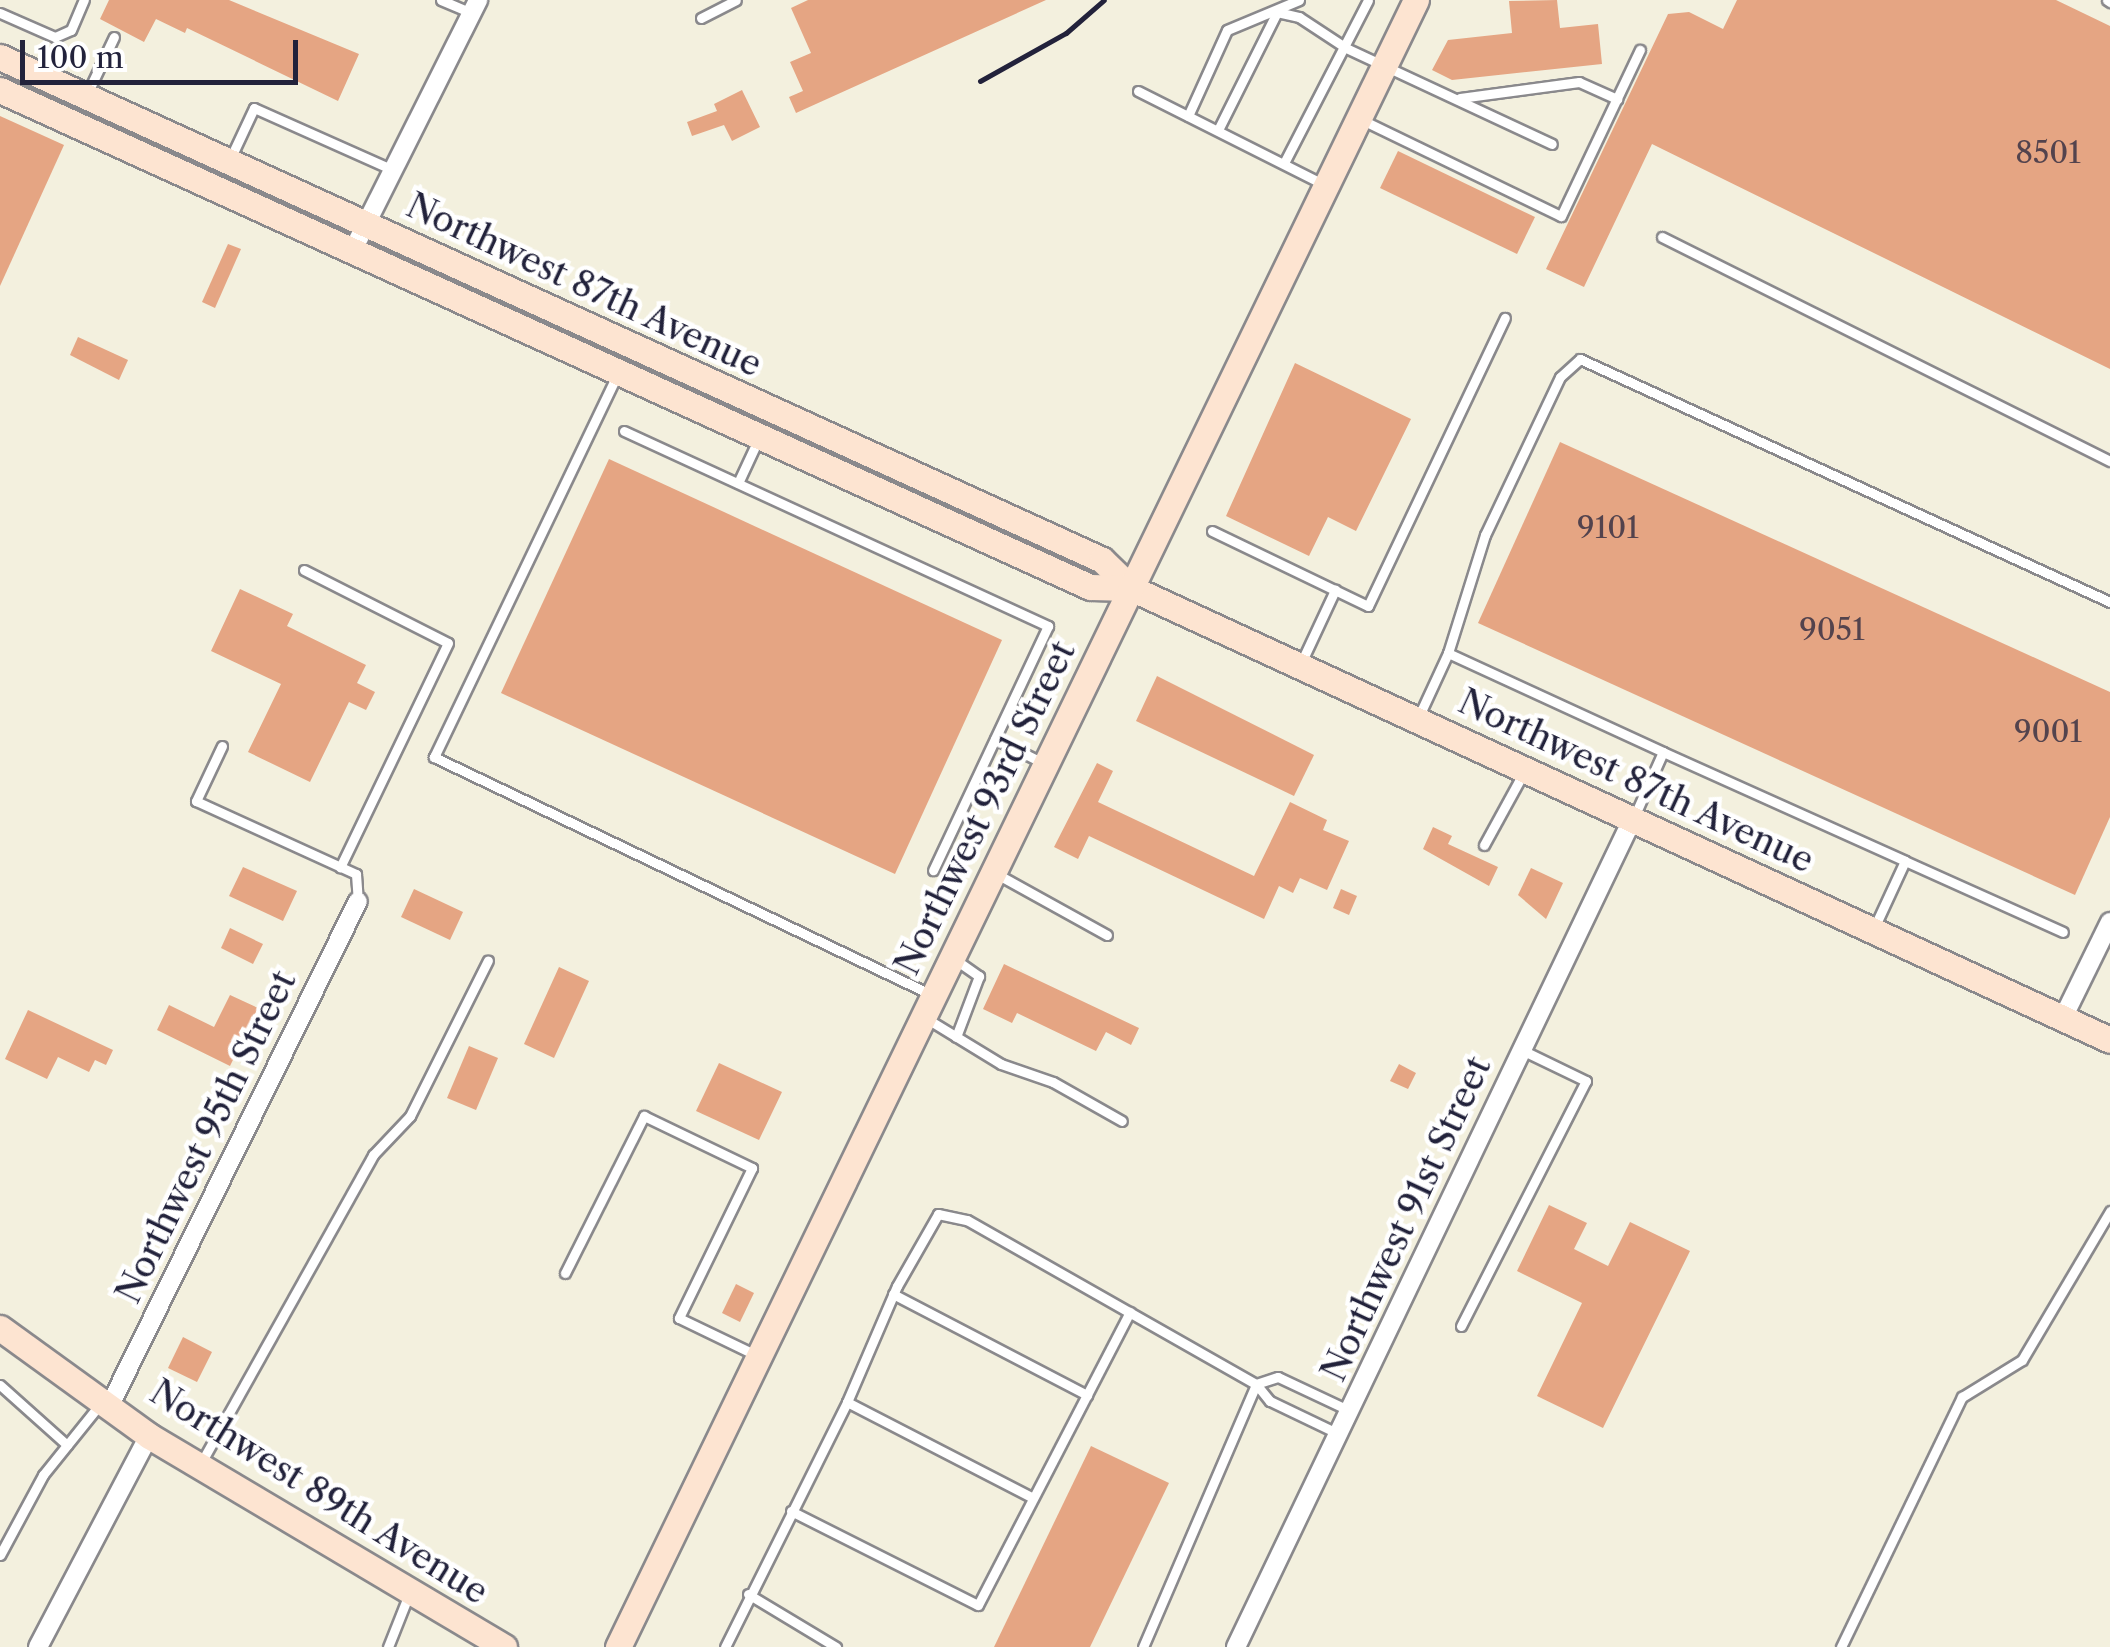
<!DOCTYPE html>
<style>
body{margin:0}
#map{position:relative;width:2110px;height:1647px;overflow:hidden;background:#f3f0de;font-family:"Libre Caslon Text",serif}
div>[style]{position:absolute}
.building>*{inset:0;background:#e5a583}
.roads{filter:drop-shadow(2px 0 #8a898c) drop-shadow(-2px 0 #8a898c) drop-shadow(0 2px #8a898c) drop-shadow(0 -2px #8a898c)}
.lane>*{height:9px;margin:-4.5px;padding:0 4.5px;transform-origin:4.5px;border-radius:4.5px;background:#fff}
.street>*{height:18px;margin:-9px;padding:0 9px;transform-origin:9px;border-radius:9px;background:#fff}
.secondary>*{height:25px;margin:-12.5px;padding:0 12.5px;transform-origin:12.5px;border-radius:12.5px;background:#fde4d1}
.rail>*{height:5px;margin:-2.5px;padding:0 2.5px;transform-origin:2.5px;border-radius:2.5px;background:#22223b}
span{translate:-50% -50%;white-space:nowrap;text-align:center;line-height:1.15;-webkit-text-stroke:9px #fff;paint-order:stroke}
.number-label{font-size:30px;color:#53434d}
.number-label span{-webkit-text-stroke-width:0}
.street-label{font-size:35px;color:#22223b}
.scale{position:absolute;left:20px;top:40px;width:278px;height:45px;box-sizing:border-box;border:5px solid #22223b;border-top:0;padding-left:12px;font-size:30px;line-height:35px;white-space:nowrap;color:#22223b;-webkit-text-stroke:8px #fff;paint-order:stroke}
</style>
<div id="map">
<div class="building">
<i style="clip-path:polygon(109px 0,229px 0,359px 54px,338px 101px,187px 28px,185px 33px,156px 19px,144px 42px,100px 19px)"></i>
<i style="clip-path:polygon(808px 0,1046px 0,796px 113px,789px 97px,803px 91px,790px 62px,811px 53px,791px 8px)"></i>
<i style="clip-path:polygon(1557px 0,1560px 28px,1598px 24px,1602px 64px,1452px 80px,1432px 70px,1448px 40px,1512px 33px,1509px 1px)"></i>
<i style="clip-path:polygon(1737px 0,2056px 0,2110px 26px,2110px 369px,1652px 144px,1584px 287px,1546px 269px,1668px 14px,1689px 12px,1723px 29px)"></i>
<i style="clip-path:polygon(742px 90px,760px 127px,732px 141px,724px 125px,692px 136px,687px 122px,717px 111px,714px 104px)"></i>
<i style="clip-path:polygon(0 116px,64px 145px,0 286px)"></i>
<i style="clip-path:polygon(1398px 151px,1535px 217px,1517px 254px,1380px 188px)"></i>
<i style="clip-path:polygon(228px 244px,241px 249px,215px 308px,202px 302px)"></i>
<i style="clip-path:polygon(78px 337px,128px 360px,119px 380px,70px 355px)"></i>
<i style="clip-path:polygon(1295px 363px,1411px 419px,1356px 531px,1328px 517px,1309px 556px,1226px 516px)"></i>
<i style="clip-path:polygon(1560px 442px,2110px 692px,2110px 817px,2075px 895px,1478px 623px)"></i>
<i style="clip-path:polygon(609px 459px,1002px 640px,895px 874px,501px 693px)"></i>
<i style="clip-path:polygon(240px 589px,293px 614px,287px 626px,366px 665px,357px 683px,375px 692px,366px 710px,349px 702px,310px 782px,248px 752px,281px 684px,211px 651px)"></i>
<i style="clip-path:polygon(1157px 676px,1314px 755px,1294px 796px,1136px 721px)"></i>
<i style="clip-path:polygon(1097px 763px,1113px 771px,1098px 802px,1254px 876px,1290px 802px,1327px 820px,1323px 830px,1349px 841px,1327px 890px,1300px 878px,1293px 893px,1279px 886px,1264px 919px,1089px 836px,1078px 859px,1054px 847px)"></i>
<i style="clip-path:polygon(1433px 827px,1452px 836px,1448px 844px,1498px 867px,1489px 886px,1423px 849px)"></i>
<i style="clip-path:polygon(243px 867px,297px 891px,283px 921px,229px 896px)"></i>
<i style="clip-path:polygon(1531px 868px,1563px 883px,1546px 919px,1518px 895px)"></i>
<i style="clip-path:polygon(414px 889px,463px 912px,450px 940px,401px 917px)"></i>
<i style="clip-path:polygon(1341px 889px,1357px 896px,1349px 915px,1333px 908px)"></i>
<i style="clip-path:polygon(230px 928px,263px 944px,253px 964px,221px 948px)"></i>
<i style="clip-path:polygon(1004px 964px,1139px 1028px,1131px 1045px,1106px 1032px,1096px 1051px,1017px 1013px,1012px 1023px,983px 1009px)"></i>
<i style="clip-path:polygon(559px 967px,589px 981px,554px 1058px,524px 1044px)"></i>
<i style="clip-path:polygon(230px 995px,258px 1008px,230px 1066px,157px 1030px,169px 1005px,214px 1027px)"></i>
<i style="clip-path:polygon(28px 1010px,113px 1050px,106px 1065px,95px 1060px,89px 1072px,58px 1057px,47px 1079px,5px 1059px)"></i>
<i style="clip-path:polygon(469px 1046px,498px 1058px,476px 1110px,447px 1098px)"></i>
<i style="clip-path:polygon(719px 1063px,782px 1092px,759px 1140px,696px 1111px)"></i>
<i style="clip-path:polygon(1399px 1064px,1416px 1073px,1408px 1089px,1390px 1081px)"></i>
<i style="clip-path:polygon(1549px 1205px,1587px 1223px,1574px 1249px,1608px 1266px,1630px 1222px,1690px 1251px,1603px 1428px,1537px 1396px,1582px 1303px,1517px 1271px)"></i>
<i style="clip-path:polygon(736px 1284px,754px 1293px,740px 1322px,722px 1313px)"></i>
<i style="clip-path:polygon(183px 1337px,212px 1352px,197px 1382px,168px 1368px)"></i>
<i style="clip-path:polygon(1091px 1446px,1169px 1483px,1090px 1647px,994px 1647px)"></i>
</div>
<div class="roads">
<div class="lane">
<i style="left:441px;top:0;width:33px;rotate:23deg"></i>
<i style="left:2107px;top:0;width:4px;rotate:34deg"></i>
<i style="left:0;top:13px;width:60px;rotate:23.6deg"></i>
<i style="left:55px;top:37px;width:17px;rotate:-24deg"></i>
<i style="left:71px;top:30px;width:33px;rotate:-67deg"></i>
<i style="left:701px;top:18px;width:39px;rotate:-27deg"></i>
<i style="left:1138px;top:91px;width:207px;rotate:26.7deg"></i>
<i style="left:87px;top:94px;width:63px;rotate:-64.7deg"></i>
<i style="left:1460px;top:98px;width:120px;rotate:-7.7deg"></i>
<i style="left:1579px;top:82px;width:42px;rotate:24.1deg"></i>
<i style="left:1188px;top:116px;width:94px;rotate:-65.6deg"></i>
<i style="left:1227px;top:30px;width:78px;rotate:-22.6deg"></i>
<i style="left:1360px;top:119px;width:223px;rotate:25.8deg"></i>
<i style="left:1561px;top:216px;width:184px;rotate:-64.6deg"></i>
<i style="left:1218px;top:130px;width:132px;rotate:-63.4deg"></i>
<i style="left:1277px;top:12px;width:23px;rotate:13deg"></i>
<i style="left:1299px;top:17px;width:56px;rotate:33.4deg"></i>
<i style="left:1346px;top:48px;width:227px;rotate:25deg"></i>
<i style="left:231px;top:157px;width:54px;rotate:-64.9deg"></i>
<i style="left:254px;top:108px;width:152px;rotate:24deg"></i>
<i style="left:1284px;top:163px;width:183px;rotate:-62.7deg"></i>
<i style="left:1662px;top:237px;width:501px;rotate:26.57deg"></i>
<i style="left:618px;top:373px;width:426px;rotate:115.6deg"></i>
<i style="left:434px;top:757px;width:550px;rotate:25.54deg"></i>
<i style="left:624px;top:431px;width:467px;rotate:24.7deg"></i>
<i style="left:1048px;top:626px;width:270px;rotate:115.2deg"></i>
<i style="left:738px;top:483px;width:47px;rotate:-65.1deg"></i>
<i style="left:1212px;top:531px;width:173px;rotate:25.7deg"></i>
<i style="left:1368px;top:606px;width:319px;rotate:-64.6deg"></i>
<i style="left:304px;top:570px;width:161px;rotate:26.9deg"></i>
<i style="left:448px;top:643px;width:249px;rotate:115.7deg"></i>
<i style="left:1448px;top:653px;width:124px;rotate:-72.6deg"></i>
<i style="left:1485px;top:535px;width:175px;rotate:-64.6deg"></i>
<i style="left:1560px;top:377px;width:27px;rotate:-42deg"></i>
<i style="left:1580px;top:359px;width:583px;rotate:24.63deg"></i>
<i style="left:1301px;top:663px;width:81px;rotate:-65deg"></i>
<i style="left:1418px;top:718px;width:72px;rotate:-65.2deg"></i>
<i style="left:1448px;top:653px;width:237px;rotate:24.7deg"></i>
<i style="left:995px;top:739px;width:51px;rotate:26.6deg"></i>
<i style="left:222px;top:746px;width:61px;rotate:115.3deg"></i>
<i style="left:196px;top:801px;width:176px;rotate:24.5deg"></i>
<i style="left:356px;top:874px;width:26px;rotate:86deg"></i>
<i style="left:1634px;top:817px;width:71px;rotate:-66deg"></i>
<i style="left:1663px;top:752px;width:265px;rotate:24.2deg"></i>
<i style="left:1484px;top:845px;width:83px;rotate:-61.3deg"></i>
<i style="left:995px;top:873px;width:128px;rotate:29deg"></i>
<i style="left:1874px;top:928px;width:74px;rotate:-65.2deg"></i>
<i style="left:1905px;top:861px;width:173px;rotate:24.2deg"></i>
<i style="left:953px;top:958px;width:32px;rotate:35deg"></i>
<i style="left:979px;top:976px;width:65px;rotate:110.7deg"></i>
<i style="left:924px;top:1017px;width:90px;rotate:31.4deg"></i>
<i style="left:1001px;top:1064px;width:55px;rotate:19.1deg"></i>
<i style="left:1053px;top:1082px;width:79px;rotate:29.5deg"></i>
<i style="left:565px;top:1273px;width:176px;rotate:-63.3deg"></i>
<i style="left:644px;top:1116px;width:120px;rotate:25.7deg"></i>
<i style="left:752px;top:1168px;width:167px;rotate:116deg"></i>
<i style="left:679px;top:1318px;width:85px;rotate:25.7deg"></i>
<i style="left:893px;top:1294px;width:219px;rotate:27.5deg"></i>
<i style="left:1461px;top:1326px;width:275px;rotate:-63deg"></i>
<i style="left:1586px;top:1081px;width:71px;rotate:-154.2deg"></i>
<i style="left:0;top:1385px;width:90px;rotate:41.8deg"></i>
<i style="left:847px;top:1402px;width:209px;rotate:27.3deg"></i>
<i style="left:201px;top:1463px;width:353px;rotate:-60.8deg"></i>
<i style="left:373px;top:1155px;width:54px;rotate:-46.5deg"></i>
<i style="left:410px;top:1116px;width:174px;rotate:-63.4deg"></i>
<i style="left:791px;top:1511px;width:209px;rotate:26.7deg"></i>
<i style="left:978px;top:1605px;width:330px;rotate:-62.6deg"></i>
<i style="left:0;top:1555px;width:91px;rotate:-61.7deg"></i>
<i style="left:43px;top:1475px;width:91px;rotate:-51.2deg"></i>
<i style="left:748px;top:1594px;width:103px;rotate:31.1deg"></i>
<i style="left:388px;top:1647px;width:57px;rotate:-68.4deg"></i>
<i style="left:725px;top:1647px;width:274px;rotate:-63.5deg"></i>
<i style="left:847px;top:1402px;width:126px;rotate:-66.7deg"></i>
<i style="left:897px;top:1286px;width:83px;rotate:-60.3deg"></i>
<i style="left:938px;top:1214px;width:30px;rotate:12deg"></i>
<i style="left:967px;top:1220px;width:332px;rotate:29.6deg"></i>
<i style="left:1256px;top:1384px;width:22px;rotate:51deg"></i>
<i style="left:1270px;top:1401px;width:76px;rotate:25.6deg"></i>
<i style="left:1143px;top:1647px;width:286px;rotate:-66.7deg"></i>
<i style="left:1256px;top:1384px;width:23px;rotate:-18deg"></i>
<i style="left:1278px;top:1377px;width:77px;rotate:25.2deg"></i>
<i style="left:1841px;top:1647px;width:278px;rotate:-64.2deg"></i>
<i style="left:1962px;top:1397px;width:70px;rotate:-31.7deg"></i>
<i style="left:2022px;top:1360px;width:173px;rotate:-59.4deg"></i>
</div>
<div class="street">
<i style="left:353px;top:250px;width:280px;rotate:-63.4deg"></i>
<i style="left:2063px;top:1018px;width:107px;rotate:-63.9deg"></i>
<i style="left:111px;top:1403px;width:559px;rotate:-63.8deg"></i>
<i style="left:38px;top:1647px;width:238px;rotate:-62.3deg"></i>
<i style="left:1236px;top:1647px;width:919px;rotate:-64.41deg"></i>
</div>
<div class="secondary">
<i style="left:0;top:57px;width:1211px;rotate:24.53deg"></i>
<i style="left:1102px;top:560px;width:40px;rotate:44deg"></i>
<i style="left:1131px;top:588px;width:1078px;rotate:24.78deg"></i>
<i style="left:0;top:90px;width:1198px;rotate:24.51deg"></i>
<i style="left:1090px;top:587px;width:41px;rotate:1.4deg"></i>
<i style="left:0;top:1328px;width:184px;rotate:35.9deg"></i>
<i style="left:149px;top:1436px;width:413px;rotate:30.7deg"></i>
<i style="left:618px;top:1647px;width:1830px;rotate:-64.15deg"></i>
</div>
</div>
<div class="rail">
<i style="left:980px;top:81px;width:98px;rotate:-29.2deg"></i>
<i style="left:1066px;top:33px;width:50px;rotate:-41deg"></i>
</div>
<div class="number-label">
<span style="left:2048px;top:153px">8501</span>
<span style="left:1608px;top:528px">9101</span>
<span style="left:1832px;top:630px">9051</span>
<span style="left:2048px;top:732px">9001</span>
</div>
<div class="street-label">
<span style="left:584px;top:285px;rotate:25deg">Northwest 87th Avenue</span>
<span style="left:1636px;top:781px;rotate:25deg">Northwest 87th Avenue</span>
<span style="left:985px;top:808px;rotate:-64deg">Northwest 93rd Street</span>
<span style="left:206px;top:1137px;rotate:-64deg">Northwest 95th Street</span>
<span style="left:1406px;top:1219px;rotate:-65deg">Northwest 91st Street</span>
<span style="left:319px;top:1492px;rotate:32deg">Northwest 89th Avenue</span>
</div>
<div class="scale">100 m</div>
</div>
